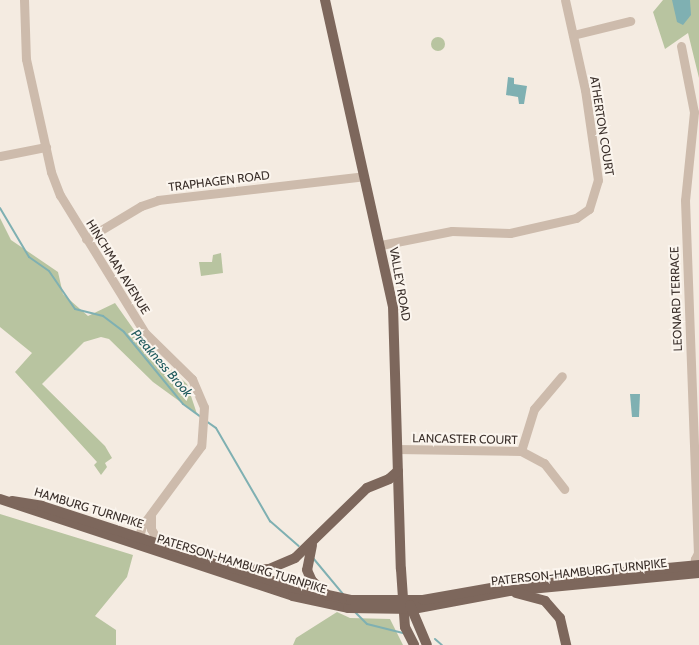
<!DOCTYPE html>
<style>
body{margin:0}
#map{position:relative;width:699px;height:645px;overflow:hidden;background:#f4ebe1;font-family:Cabin,sans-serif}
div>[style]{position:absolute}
.green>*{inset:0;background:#b8c4a0}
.round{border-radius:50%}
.water>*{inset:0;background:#7fb0b2}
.stream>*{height:2px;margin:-1px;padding:0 1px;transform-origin:1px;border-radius:1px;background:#7fb0b2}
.minor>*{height:9px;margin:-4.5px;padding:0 4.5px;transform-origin:4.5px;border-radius:4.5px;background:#cdbbac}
.major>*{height:10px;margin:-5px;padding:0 5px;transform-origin:5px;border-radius:5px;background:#7d675c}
span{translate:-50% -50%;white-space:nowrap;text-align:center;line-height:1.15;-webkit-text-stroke:4px #fbf5ee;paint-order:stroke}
.street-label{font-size:12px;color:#3b302b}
.water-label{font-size:13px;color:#1f5a5e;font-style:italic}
</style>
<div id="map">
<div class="green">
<i style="clip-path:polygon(663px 0,699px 0,699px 78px,688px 33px,665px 49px,653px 12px)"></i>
<i class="round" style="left:431px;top:37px;width:14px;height:14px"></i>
<i style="clip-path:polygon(0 218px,11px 240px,58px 272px,63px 294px,88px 316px,115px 303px,144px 344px,187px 384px,197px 414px,153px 382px,109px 339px,101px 337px,84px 342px,42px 384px,105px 446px,112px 458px,105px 463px,107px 467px,101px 475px,94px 465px,97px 462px,15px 372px,32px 353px,0 327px)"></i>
<i style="clip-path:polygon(221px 253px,223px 273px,201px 276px,199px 262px,212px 262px,213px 255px)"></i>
<i style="clip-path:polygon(0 514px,133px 555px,127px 577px,95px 616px,116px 630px,116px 645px,0 645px)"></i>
<i style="clip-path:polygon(337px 612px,350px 618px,390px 619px,403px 645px,293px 645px,296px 638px)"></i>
</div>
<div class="water">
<i style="clip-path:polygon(672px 0,690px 0,691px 15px,683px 25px,677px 22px)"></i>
<i style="clip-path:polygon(508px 77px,514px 78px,514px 84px,527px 86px,524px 104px,519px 104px,518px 97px,506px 95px)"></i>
<i style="clip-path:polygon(630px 394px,640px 394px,639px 417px,632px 417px)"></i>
</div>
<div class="stream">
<i style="left:0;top:208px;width:57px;rotate:59.4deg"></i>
<i style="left:29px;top:257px;width:24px;rotate:35deg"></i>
<i style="left:49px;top:271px;width:46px;rotate:55.6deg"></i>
<i style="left:75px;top:309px;width:29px;rotate:14deg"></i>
<i style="left:103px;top:316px;width:26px;rotate:37deg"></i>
<i style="left:124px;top:332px;width:93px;rotate:50.7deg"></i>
<i style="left:183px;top:404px;width:22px;rotate:36deg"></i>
<i style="left:206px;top:421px;width:12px;rotate:35deg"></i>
<i style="left:216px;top:428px;width:108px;rotate:59.9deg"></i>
<i style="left:270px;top:521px;width:38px;rotate:41deg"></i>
<i style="left:313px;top:558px;width:47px;rotate:50.2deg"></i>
<i style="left:354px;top:611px;width:18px;rotate:45deg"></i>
<i style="left:367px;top:624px;width:38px;rotate:14deg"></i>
<i style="left:435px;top:639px;width:9px;rotate:41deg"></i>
</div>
<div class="minor">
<i style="left:24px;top:0;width:59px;rotate:88.1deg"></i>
<i style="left:26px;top:59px;width:116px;rotate:77.5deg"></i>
<i style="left:51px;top:172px;width:25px;rotate:69deg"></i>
<i style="left:60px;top:195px;width:162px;rotate:58.4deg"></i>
<i style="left:145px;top:333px;width:66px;rotate:44.4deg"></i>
<i style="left:192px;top:379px;width:30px;rotate:67deg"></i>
<i style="left:204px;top:407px;width:39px;rotate:94deg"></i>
<i style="left:201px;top:446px;width:99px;rotate:126.4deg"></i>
<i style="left:142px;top:526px;width:19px;rotate:106deg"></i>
<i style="left:573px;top:35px;width:59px;rotate:-13.8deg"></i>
<i style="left:681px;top:46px;width:67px;rotate:78.9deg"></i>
<i style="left:694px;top:112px;width:88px;rotate:95.8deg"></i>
<i style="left:685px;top:200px;width:353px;rotate:87.9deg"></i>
<i style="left:698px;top:553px;width:7px;rotate:117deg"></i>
<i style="left:695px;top:559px;width:6px;rotate:45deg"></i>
<i style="left:0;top:156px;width:47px;rotate:-11.1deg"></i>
<i style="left:86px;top:239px;width:64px;rotate:-31deg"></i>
<i style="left:141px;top:206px;width:18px;rotate:-19deg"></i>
<i style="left:158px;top:200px;width:207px;rotate:-6.6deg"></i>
<i style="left:381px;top:245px;width:72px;rotate:-11.2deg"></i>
<i style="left:452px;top:231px;width:58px;rotate:2deg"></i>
<i style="left:510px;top:233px;width:68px;rotate:-12.8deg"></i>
<i style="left:576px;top:218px;width:16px;rotate:-35deg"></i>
<i style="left:589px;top:209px;width:30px;rotate:-73deg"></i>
<i style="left:598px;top:180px;width:91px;rotate:-98.2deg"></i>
<i style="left:585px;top:90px;width:92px;rotate:-102.5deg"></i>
<i style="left:397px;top:449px;width:124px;rotate:0.9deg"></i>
<i style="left:521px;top:451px;width:26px;rotate:28deg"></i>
<i style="left:544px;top:463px;width:33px;rotate:52deg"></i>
<i style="left:521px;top:451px;width:44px;rotate:-72.8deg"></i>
<i style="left:534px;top:409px;width:43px;rotate:-49.7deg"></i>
<i style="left:151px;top:515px;width:14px;rotate:90deg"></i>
<i style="left:151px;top:529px;width:17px;rotate:59deg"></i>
</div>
<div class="major">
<i style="left:325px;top:0;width:313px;rotate:77.5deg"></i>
<i style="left:393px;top:306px;width:263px;rotate:88.3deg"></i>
<i style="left:401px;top:569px;width:58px;rotate:86.1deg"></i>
<i style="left:405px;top:627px;width:20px;rotate:63deg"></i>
<i style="left:0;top:499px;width:309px;rotate:18.3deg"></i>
<i style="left:293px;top:596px;width:56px;rotate:12.3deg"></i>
<i style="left:348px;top:608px;width:65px;rotate:0.9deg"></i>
<i style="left:413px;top:609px;width:98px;rotate:-10.6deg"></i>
<i style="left:509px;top:591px;width:191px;rotate:-5.4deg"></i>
<i style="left:12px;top:501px;width:30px;rotate:9deg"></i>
<i style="left:42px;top:506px;width:262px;rotate:18deg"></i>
<i style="left:291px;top:587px;width:61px;rotate:12.2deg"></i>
<i style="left:351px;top:600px;width:72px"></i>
<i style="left:423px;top:600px;width:109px;rotate:-10.1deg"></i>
<i style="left:530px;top:581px;width:170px;rotate:-5.4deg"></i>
<i style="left:312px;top:545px;width:25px;rotate:101deg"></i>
<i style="left:307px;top:570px;width:12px;rotate:66deg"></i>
<i style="left:312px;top:581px;width:21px;rotate:43deg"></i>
<i style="left:248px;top:570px;width:21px;rotate:-3deg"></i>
<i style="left:269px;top:569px;width:28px;rotate:-23deg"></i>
<i style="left:295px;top:558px;width:100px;rotate:-44.2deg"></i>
<i style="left:367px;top:488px;width:24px;rotate:-22deg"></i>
<i style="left:389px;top:479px;width:12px;rotate:-42deg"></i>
<i style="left:516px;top:593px;width:30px;rotate:15deg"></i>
<i style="left:545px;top:601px;width:23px;rotate:49deg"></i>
<i style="left:560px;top:618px;width:28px;rotate:77deg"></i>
<i style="left:410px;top:605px;width:43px;rotate:67deg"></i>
</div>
<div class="street-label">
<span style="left:602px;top:126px;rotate:81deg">ATHERTON COURT</span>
<span style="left:219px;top:181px;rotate:-7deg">TRAPHAGEN ROAD</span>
<span style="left:118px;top:267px;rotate:58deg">HINCHMAN AVENUE</span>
<span style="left:400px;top:284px;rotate:80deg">VALLEY ROAD</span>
<span style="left:676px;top:299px;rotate:-92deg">LEONARD TERRACE</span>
<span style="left:465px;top:439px;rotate:1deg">LANCASTER COURT</span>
<span style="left:89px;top:508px;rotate:17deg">HAMBURG TURNPIKE</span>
<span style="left:242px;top:564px;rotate:17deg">PATERSON-HAMBURG TURNPIKE</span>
<span style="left:579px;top:572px;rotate:-6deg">PATERSON-HAMBURG TURNPIKE</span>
</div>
<div class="water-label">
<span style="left:162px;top:363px;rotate:49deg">Preakness Brook</span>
</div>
</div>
